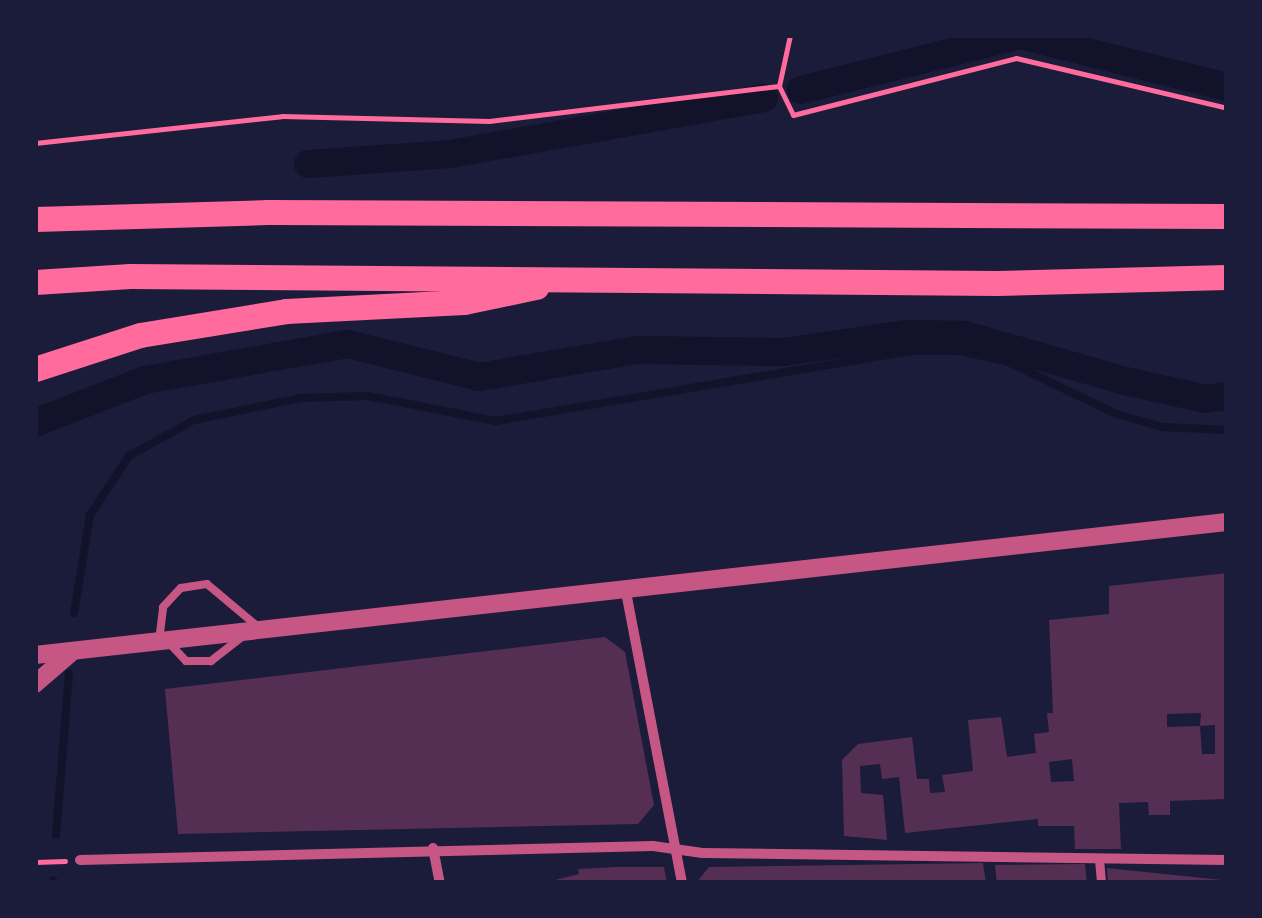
<!DOCTYPE html>
<style>
body{margin:0}
#map{position:relative;width:1262px;height:918px;overflow:hidden;background:#1b1b3a;font-family:"Nunito Sans",sans-serif}
div>[style]{position:absolute}
.stream>*{height:8px;margin:-4px;padding:0 4px;transform-origin:4px;border-radius:4px;background:#12122b}
.canal>*{height:28px;margin:-14px;padding:0 14px;transform-origin:14px;border-radius:14px;background:#12122b}
.building>*{inset:0;background:#542f53}
.path>*{height:5px;margin:-2.5px;padding:0 2.5px;transform-origin:2.5px;border-radius:2.5px;background:#ff6b9d}
.service>*{height:8px;margin:-4px;padding:0 4px;transform-origin:4px;border-radius:4px;background:#c65784}
.pedestrian>*{height:9px;margin:-4.5px;padding:0 4.5px;transform-origin:4.5px;border-radius:4.5px;background:#c65784}
.minor>*{height:10px;margin:-5px;padding:0 5px;transform-origin:5px;border-radius:5px;background:#c65784}
.tertiary>*{height:18px;margin:-9px;padding:0 9px;transform-origin:9px;border-radius:9px;background:#c65784}
.trunk>*{height:25px;margin:-12.5px;padding:0 12.5px;transform-origin:12.5px;border-radius:12.5px;background:#ff6b9d}
span{translate:-50% -50%;white-space:nowrap;text-align:center;line-height:1.15;-webkit-text-stroke:8px #1b1b3a;paint-order:stroke}
.frame{position:absolute;inset:0;border:38px solid #1b1b3a;pointer-events:none}
</style>
<div id="map">
<div class="stream">
<i style="left:74px;top:613px;width:99px;rotate:-80.7deg"></i>
<i style="left:90px;top:515px;width:71px;rotate:-56.5deg"></i>
<i style="left:129px;top:456px;width:74px;rotate:-29deg"></i>
<i style="left:194px;top:420px;width:109px;rotate:-11.6deg"></i>
<i style="left:301px;top:398px;width:67px;rotate:-1.7deg"></i>
<i style="left:368px;top:396px;width:130px;rotate:11.1deg"></i>
<i style="left:496px;top:421px;width:420px;rotate:-9.6deg"></i>
<i style="left:910px;top:351px;width:49px"></i>
<i style="left:959px;top:351px;width:48px;rotate:12deg"></i>
<i style="left:1006px;top:361px;width:122px;rotate:25.7deg"></i>
<i style="left:1116px;top:414px;width:49px;rotate:15.5deg"></i>
<i style="left:1163px;top:427px;width:64px;rotate:2.7deg"></i>
<i style="left:56px;top:835px;width:162px;rotate:-85.4deg"></i>
<i style="left:52px;top:883px;width:3px;rotate:-72deg"></i>
</div>
<div class="canal">
<i style="left:801px;top:90px;width:226px;rotate:-14.1deg"></i>
<i style="left:1020px;top:35px;width:213px;rotate:14.1deg"></i>
<i style="left:308px;top:164px;width:142px;rotate:-4deg"></i>
<i style="left:450px;top:154px;width:319px;rotate:-10.1deg"></i>
<i style="left:35px;top:423px;width:118px;rotate:-21.4deg"></i>
<i style="left:145px;top:380px;width:206px;rotate:-10.1deg"></i>
<i style="left:348px;top:344px;width:135px;rotate:14.1deg"></i>
<i style="left:479px;top:377px;width:160px;rotate:-9.7deg"></i>
<i style="left:637px;top:350px;width:147px;rotate:0.8deg"></i>
<i style="left:784px;top:352px;width:125px;rotate:-8.3deg"></i>
<i style="left:908px;top:334px;width:57px;rotate:1deg"></i>
<i style="left:965px;top:335px;width:166px;rotate:16deg"></i>
<i style="left:1125px;top:381px;width:83px;rotate:12.5deg"></i>
<i style="left:1206px;top:399px;width:21px;rotate:-8deg"></i>
</div>
<div class="building">
<i style="clip-path:polygon(evenodd,1227px 573px,1227px 799px,1170px 801px,1170px 815px,1149px 815px,1148px 802px,1119px 803px,1121px 849px,1075px 849px,1074px 826px,1038px 826px,1038px 819px,905px 833px,899px 777px,882px 779px,880px 764px,860px 766px,861px 793px,883px 795px,887px 840px,844px 836px,842px 760px,858px 744px,912px 737px,917px 779px,929px 779px,930px 793px,945px 792px,942px 775px,973px 771px,968px 720px,1001px 717px,1007px 757px,1036px 753px,1034px 734px,1049px 732px,1047px 713px,1053px 713px,1049px 620px,1109px 614px,1109px 586px,1227px 573px,1201px 713px,1200px 726px,1215px 725px,1215px 754px,1202px 754px,1200px 726px,1167px 727px,1167px 714px,1201px 713px,1227px 573px,1072px 759px,1074px 781px,1051px 782px,1049px 762px,1072px 759px)"></i>
<i style="clip-path:polygon(605px 637px,625px 652px,654px 805px,638px 824px,178px 834px,165px 689px)"></i>
<i style="clip-path:polygon(983px 863px,986px 883px,696px 883px,709px 867px)"></i>
<i style="clip-path:polygon(1085px 864px,1087px 883px,997px 883px,995px 865px)"></i>
<i style="clip-path:polygon(617px 867px,664px 867px,667px 883px,543px 883px,579px 874px,578px 869px)"></i>
<i style="clip-path:polygon(1107px 868px,1222px 880px,1222px 883px,1108px 883px)"></i>
</div>
<div class="path">
<i style="left:779px;top:86px;width:52px;rotate:-77.8deg"></i>
<i style="left:35px;top:143px;width:248px;rotate:-6.2deg"></i>
<i style="left:282px;top:116px;width:207px;rotate:1.4deg"></i>
<i style="left:489px;top:121px;width:292px;rotate:-6.9deg"></i>
<i style="left:779px;top:86px;width:32px;rotate:64deg"></i>
<i style="left:793px;top:115px;width:230px;rotate:-14.3deg"></i>
<i style="left:1016px;top:58px;width:217px;rotate:13.3deg"></i>
<i style="left:35px;top:862px;width:30px;rotate:-2deg"></i>
</div>
<div class="service">
<i style="left:243px;top:636px;width:41px;rotate:142deg"></i>
<i style="left:211px;top:661px;width:25px;rotate:180deg"></i>
<i style="left:186px;top:661px;width:38px;rotate:-133deg"></i>
<i style="left:160px;top:633px;width:26px;rotate:-83deg"></i>
<i style="left:163px;top:607px;width:26px;rotate:-47deg"></i>
<i style="left:181px;top:588px;width:26px;rotate:-9deg"></i>
<i style="left:207px;top:584px;width:65px;rotate:40deg"></i>
</div>
<div class="pedestrian">
<i style="left:1099px;top:859px;width:24px;rotate:85deg"></i>
</div>
<div class="minor">
<i style="left:626px;top:592px;width:296px;rotate:79.1deg"></i>
<i style="left:433px;top:848px;width:36px;rotate:79deg"></i>
<i style="left:80px;top:860px;width:573px;rotate:-1.4deg"></i>
<i style="left:653px;top:846px;width:50px;rotate:8deg"></i>
<i style="left:703px;top:853px;width:524px;rotate:0.77deg"></i>
</div>
<div class="tertiary">
<i style="left:35px;top:655px;width:1199px;rotate:-6.37deg"></i>
<i style="left:35px;top:684px;width:49px;rotate:-40.9deg"></i>
</div>
<div class="trunk">
<i style="left:35px;top:219px;width:233px;rotate:-1.7deg"></i>
<i style="left:268px;top:212px;width:959px;rotate:0.24deg"></i>
<i style="left:35px;top:282px;width:95px;rotate:-3.6deg"></i>
<i style="left:130px;top:276px;width:867px;rotate:0.46deg"></i>
<i style="left:997px;top:283px;width:230px;rotate:-1.5deg"></i>
<i style="left:35px;top:369px;width:110px;rotate:-17.9deg"></i>
<i style="left:140px;top:335px;width:148px;rotate:-9.3deg"></i>
<i style="left:286px;top:311px;width:178px;rotate:-2.9deg"></i>
<i style="left:464px;top:302px;width:74px;rotate:-11.8deg"></i>
</div>
<div class="frame"></div>
</div>
